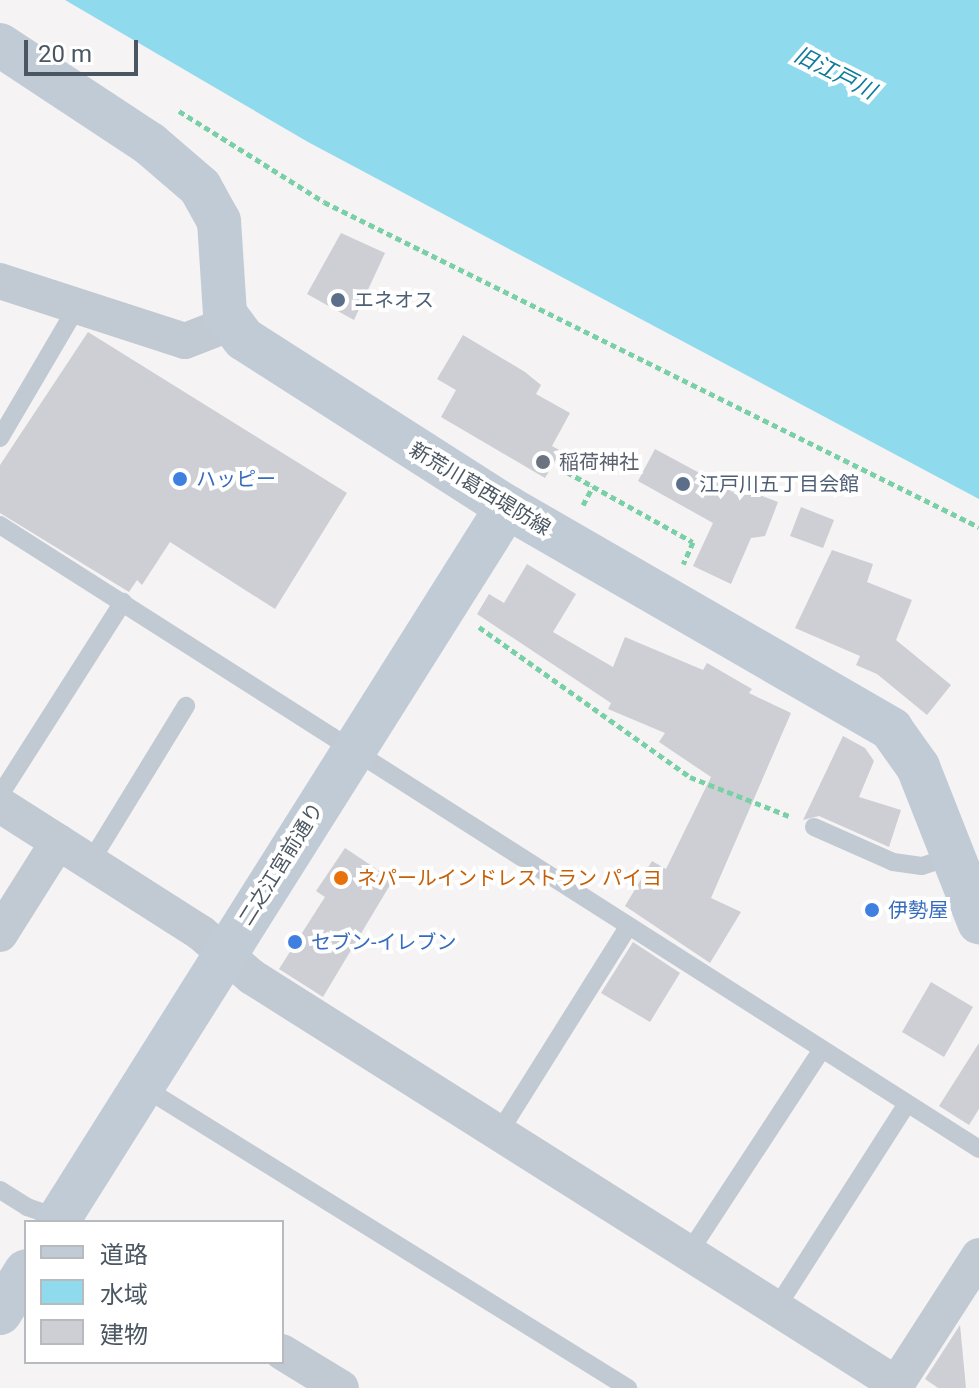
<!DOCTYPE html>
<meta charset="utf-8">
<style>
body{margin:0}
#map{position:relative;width:979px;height:1388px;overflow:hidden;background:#f5f3f3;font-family:Roboto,"Noto Sans JP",sans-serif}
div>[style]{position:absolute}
.water>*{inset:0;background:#90daee}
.building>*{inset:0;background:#cdcfd5}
.path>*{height:5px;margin-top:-2.5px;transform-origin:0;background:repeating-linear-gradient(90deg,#7ad0a6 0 6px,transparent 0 10px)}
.lane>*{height:18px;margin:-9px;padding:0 9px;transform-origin:9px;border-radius:9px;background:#c1cad2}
.street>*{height:36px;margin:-18px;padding:0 18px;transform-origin:18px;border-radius:18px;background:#c1cad2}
.secondary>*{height:44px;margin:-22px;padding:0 22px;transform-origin:22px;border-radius:22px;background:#c1cbd6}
.dots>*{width:22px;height:22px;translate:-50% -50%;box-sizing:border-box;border:4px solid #fff;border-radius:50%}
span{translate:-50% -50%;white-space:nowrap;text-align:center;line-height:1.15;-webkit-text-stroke:8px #fff;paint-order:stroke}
.service-label{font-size:20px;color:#4e5e75}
.left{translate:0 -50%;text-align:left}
.worship-label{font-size:20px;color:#5b616d}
.shop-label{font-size:20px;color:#366cbe}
.street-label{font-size:20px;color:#4a5661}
.food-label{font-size:20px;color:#c56008}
.water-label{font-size:22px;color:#0c7c9b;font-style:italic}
.legend{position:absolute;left:24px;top:1220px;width:260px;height:144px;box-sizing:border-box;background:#fff;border:2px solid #b7bbc0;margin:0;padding:10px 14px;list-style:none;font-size:24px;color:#4a5661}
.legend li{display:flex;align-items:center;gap:16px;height:40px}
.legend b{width:40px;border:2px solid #b7bbc0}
.scale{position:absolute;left:24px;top:40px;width:114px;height:36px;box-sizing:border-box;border:4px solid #4a5661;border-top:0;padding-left:10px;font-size:24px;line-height:28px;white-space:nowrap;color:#4a5661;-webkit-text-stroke:6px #fff;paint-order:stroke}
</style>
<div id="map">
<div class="water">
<i style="clip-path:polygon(65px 0,979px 0,979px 499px,308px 142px)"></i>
</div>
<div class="building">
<i style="clip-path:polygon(341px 233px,385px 253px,354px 320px,307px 294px)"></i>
<i style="clip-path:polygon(88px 332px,347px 493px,275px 609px,170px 542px,142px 585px,137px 580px,129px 592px,0 513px,0 465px)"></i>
<i style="clip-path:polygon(463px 335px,525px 372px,541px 385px,536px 394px,570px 413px,552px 446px,561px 451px,545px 478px,441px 417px,456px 390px,437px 379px)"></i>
<i style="clip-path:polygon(655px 449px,731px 490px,733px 485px,778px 502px,765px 536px,751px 538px,731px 584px,693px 566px,713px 523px,638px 481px)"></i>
<i style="clip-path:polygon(801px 507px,834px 520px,823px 548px,790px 536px)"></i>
<i style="clip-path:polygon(832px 550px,873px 564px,867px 582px,912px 600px,896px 640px,951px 685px,927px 715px,877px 674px,856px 665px,860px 656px,795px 628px)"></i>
<i style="clip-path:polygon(527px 564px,576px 594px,553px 632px,613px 667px,625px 637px,703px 670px,707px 663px,752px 689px,749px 693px,791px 713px,711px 898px,741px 912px,710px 963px,625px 906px,652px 861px,666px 869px,711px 777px,659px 742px,665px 733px,608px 709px,611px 703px,477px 614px,489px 594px,504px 603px)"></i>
<i style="clip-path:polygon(843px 736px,865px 748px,874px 761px,859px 797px,901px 810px,889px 847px,819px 816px,803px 820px)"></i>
<i style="clip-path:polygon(345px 848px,393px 880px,323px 997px,279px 969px,325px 897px,316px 891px)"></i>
<i style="clip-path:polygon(633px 942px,680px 973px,650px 1022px,601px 993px)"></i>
<i style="clip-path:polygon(931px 982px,973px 1007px,944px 1057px,902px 1032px)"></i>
<i style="clip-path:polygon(979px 1043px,979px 1109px,969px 1125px,939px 1106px)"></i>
<i style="clip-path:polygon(960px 1325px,966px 1388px,938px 1388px,925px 1379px)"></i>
</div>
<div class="path">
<i style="left:179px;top:111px;width:171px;rotate:32.1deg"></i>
<i style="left:324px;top:202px;width:731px;rotate:26.39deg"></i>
<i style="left:558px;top:467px;width:154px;rotate:29.1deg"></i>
<i style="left:693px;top:542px;width:24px;rotate:114deg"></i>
<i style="left:583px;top:505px;width:21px;rotate:-62deg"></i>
<i style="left:479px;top:627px;width:259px;rotate:35.4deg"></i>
<i style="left:690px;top:777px;width:106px;rotate:21.5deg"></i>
</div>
<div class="lane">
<i style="left:0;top:438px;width:152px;rotate:-59.6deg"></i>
<i style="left:0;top:525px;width:1161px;rotate:32.51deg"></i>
<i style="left:0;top:795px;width:229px;rotate:-57.5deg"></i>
<i style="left:814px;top:827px;width:86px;rotate:23.9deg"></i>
<i style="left:893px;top:862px;width:29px;rotate:8deg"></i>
<i style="left:922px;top:866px;width:29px;rotate:-18deg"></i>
<i style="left:91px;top:861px;width:182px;rotate:-58.5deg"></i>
<i style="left:143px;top:1087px;width:571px;rotate:31.82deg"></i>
<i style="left:500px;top:1131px;width:241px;rotate:-57.9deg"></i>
<i style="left:0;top:1190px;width:32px;rotate:32deg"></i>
<i style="left:27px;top:1207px;width:34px;rotate:19deg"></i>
<i style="left:690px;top:1251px;width:241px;rotate:-56.8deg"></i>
<i style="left:777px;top:1307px;width:241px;rotate:-57.4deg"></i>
</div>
<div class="street">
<i style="left:0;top:281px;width:194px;rotate:18deg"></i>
<i style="left:185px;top:341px;width:47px;rotate:-21.1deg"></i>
<i style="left:0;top:805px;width:238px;rotate:32.5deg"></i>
<i style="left:201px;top:933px;width:67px;rotate:40.8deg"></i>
<i style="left:252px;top:977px;width:762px;rotate:32.29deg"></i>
<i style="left:0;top:934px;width:109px;rotate:-57.8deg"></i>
<i style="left:282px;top:1352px;width:69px;rotate:31.4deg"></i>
<i style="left:894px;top:1388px;width:157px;rotate:-57.2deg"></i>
</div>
<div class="secondary">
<i style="left:0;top:45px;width:180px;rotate:33.4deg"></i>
<i style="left:150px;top:144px;width:66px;rotate:40.7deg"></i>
<i style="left:200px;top:187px;width:39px;rotate:61deg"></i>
<i style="left:219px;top:221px;width:93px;rotate:86.3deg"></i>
<i style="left:225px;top:314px;width:31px;rotate:53deg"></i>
<i style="left:244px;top:339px;width:312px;rotate:32.6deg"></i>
<i style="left:507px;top:507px;width:444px;rotate:30deg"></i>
<i style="left:891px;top:729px;width:47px;rotate:54.6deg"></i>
<i style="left:918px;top:767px;width:167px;rotate:68.5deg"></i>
<i style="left:57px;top:1222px;width:845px;rotate:-57.81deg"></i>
<i style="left:0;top:1313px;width:49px;rotate:-58.2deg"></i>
</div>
<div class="dots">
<i style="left:338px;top:300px;background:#5c6f8a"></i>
<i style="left:543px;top:462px;background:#6b7280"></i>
<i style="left:180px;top:479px;background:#3f7fe0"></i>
<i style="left:683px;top:484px;background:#5c6f8a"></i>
<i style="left:341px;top:878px;background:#e8710a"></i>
<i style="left:872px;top:910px;background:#3f7fe0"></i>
<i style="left:295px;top:942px;background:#3f7fe0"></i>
</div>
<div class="service-label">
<span class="left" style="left:354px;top:300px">エネオス</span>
<span class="left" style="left:699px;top:484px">江戸川五丁目会館</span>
</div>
<div class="worship-label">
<span class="left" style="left:559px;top:462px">稲荷神社</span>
</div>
<div class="shop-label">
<span class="left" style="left:196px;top:479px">ハッピー</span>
<span class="left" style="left:888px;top:910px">伊勢屋</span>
<span class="left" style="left:311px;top:942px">セブン-イレブン</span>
</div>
<div class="street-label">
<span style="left:480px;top:489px;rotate:31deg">新荒川葛西堤防線</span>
<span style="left:281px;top:864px;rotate:-58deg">二之江宮前通り</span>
</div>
<div class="food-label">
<span class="left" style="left:357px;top:878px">ネパールインドレストラン パイヨ</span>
</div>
<div class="water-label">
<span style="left:835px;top:73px;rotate:27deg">旧江戸川</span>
</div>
<ul class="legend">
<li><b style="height:10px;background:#c1cbd6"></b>道路</li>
<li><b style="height:22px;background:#90daee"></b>水域</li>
<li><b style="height:22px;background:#cdcfd5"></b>建物</li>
</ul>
<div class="scale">20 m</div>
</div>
